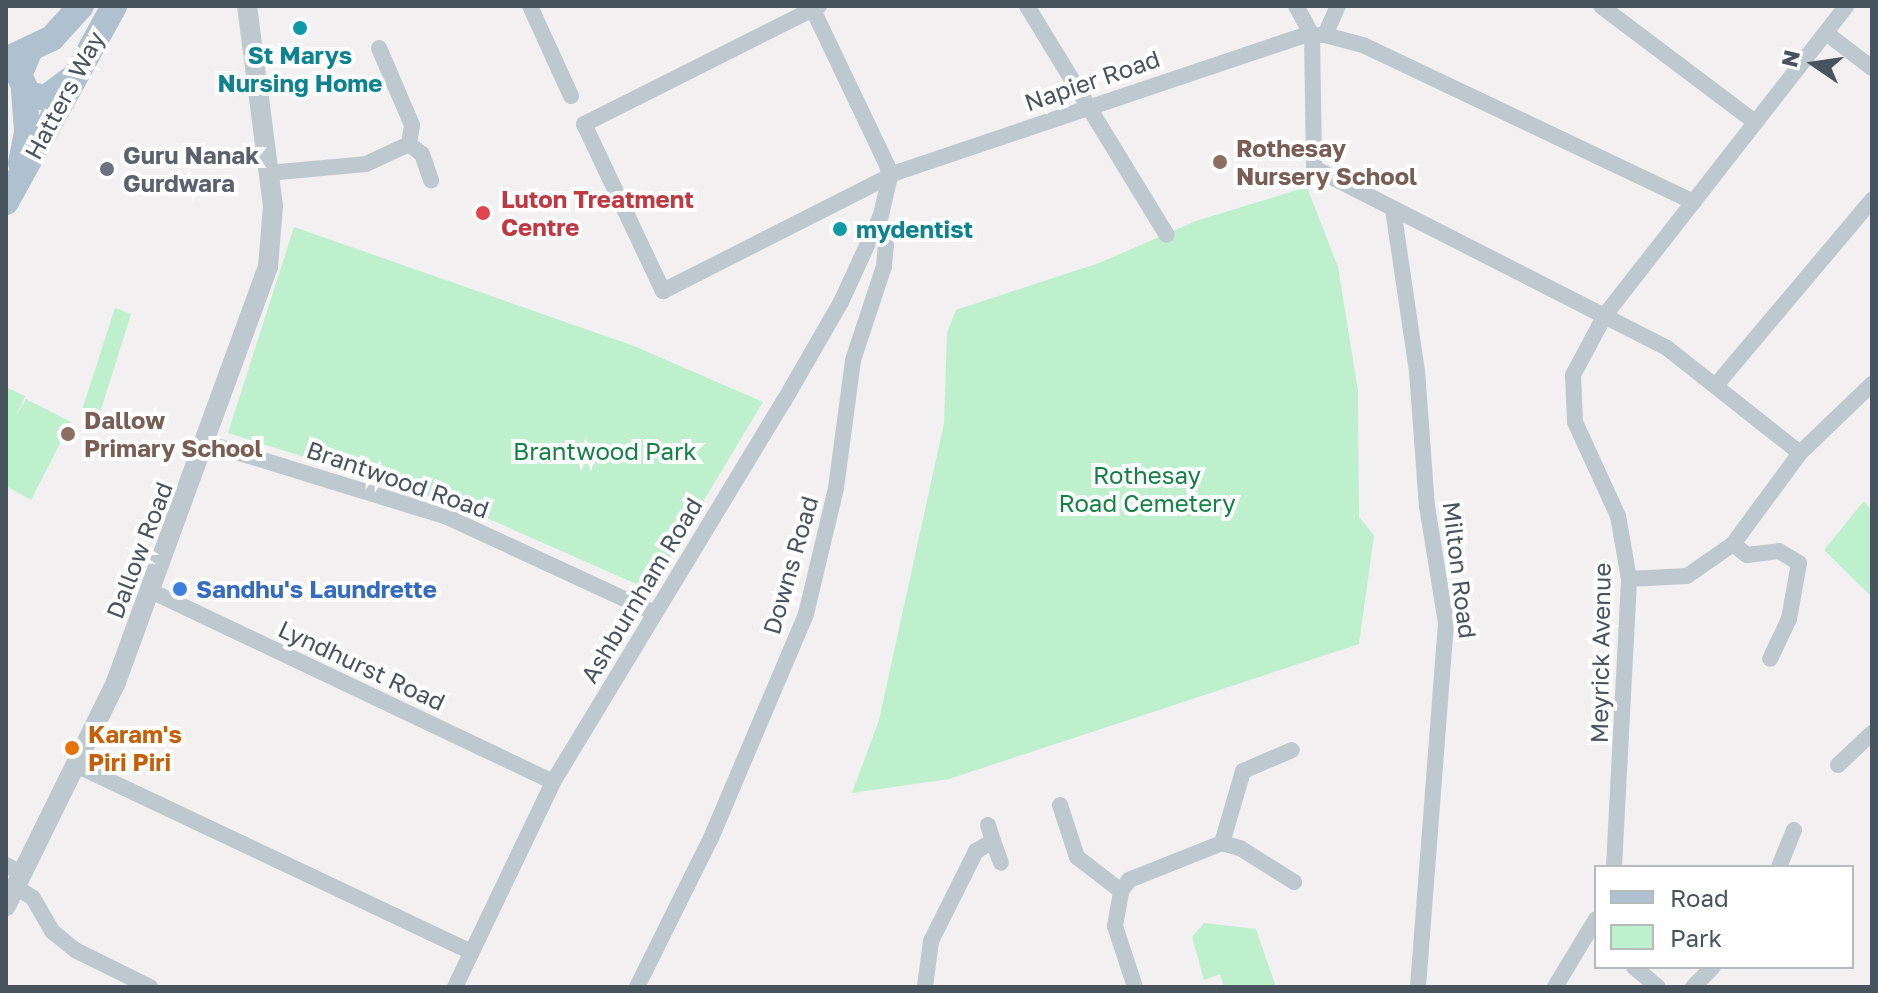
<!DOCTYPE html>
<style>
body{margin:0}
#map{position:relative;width:1878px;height:993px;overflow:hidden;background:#f2f0f0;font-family:"Golos Text",sans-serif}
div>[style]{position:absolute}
.green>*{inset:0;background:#bef0ce}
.minor>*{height:16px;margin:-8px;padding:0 8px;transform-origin:8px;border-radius:8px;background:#bdc8cf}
.tertiary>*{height:20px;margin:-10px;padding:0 10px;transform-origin:10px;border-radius:10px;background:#bdc8cf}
.primary>*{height:26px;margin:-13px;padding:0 13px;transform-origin:13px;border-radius:13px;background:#afc1cf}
.dots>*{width:22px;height:22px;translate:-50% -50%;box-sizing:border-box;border:4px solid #fff;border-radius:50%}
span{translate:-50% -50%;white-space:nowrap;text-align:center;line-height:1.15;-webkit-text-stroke:8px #fff;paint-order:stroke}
.culture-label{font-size:24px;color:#0d838f;font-weight:700}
.left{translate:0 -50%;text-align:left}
.street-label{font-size:24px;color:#47545e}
.education-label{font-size:24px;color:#785e54;font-weight:700}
.worship-label{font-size:24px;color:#5b616d;font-weight:700}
.health-label{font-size:24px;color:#be3a42;font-weight:700}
.park-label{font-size:24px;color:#158245}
.shop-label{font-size:24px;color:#366cbe;font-weight:700}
.food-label{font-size:24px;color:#c56008;font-weight:700}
.frame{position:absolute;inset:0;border:8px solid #47545e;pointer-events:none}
.legend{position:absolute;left:1594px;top:865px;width:260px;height:104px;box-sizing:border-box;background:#fff;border:2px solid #b5bbbf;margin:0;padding:10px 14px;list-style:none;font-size:24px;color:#47545e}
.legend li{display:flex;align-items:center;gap:16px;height:40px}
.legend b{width:40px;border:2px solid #b5bbbf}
.north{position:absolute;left:1774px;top:24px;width:80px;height:80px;-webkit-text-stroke:6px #fff;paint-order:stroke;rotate:283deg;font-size:22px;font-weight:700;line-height:32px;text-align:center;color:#47545e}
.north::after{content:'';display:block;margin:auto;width:28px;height:36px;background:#47545e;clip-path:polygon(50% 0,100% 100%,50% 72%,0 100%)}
</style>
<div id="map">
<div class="green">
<i style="clip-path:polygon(1307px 187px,1338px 267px,1358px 391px,1359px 517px,1374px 535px,1359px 644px,949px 779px,852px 793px,879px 720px,944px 423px,947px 333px,956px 310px,1099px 263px,1196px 221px)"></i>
<i style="clip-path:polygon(294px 227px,634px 346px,763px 402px,650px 590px,457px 505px,228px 433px)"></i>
<i style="clip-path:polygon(115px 308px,131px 314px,98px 419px,81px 413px)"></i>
<i style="clip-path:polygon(6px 387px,25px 396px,17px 414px,26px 399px,71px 422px,31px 500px,6px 486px)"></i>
<i style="clip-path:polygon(1864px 501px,1872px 511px,1872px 597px,1824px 550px)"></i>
<i style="clip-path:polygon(1204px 923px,1256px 929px,1276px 987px,1224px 987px,1220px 974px,1204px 980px,1192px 937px)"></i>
</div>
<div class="minor">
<i style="left:530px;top:6px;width:99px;rotate:65.5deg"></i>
<i style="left:819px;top:6px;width:263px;rotate:153.3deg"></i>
<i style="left:584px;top:124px;width:185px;rotate:64.7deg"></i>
<i style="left:663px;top:291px;width:263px;rotate:-26.9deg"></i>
<i style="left:898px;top:172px;width:427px;rotate:-18.6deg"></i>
<i style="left:1303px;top:36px;width:22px;rotate:-3deg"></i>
<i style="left:1325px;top:35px;width:39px;rotate:15deg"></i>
<i style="left:1363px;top:45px;width:366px;rotate:25.4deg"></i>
<i style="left:1027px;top:6px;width:268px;rotate:58.6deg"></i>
<i style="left:1296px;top:6px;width:33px;rotate:61deg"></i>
<i style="left:1312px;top:35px;width:133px;rotate:89.1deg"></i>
<i style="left:1314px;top:168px;width:396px;rotate:27deg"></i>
<i style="left:1667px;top:348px;width:169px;rotate:38.3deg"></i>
<i style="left:1601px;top:6px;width:193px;rotate:37deg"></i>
<i style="left:1826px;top:33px;width:58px;rotate:37.3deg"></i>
<i style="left:1325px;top:35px;width:32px;rotate:-66deg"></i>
<i style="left:379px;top:48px;width:84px;rotate:66.8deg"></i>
<i style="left:412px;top:125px;width:19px;rotate:99deg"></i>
<i style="left:268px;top:173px;width:98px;rotate:-5.2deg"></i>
<i style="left:366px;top:164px;width:47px;rotate:-24.9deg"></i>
<i style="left:409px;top:144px;width:16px;rotate:38deg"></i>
<i style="left:422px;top:154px;width:28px;rotate:71deg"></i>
<i style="left:1393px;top:209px;width:164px;rotate:81.6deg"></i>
<i style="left:1417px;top:371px;width:135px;rotate:85.8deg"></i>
<i style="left:1427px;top:506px;width:119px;rotate:80.8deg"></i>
<i style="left:1446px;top:623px;width:365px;rotate:94.4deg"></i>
<i style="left:1717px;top:384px;width:241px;rotate:-49.9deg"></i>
<i style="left:207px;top:443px;width:249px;rotate:17.1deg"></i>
<i style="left:445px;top:516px;width:231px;rotate:24.8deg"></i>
<i style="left:1733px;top:544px;width:18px;rotate:38deg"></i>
<i style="left:1747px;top:555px;width:32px;rotate:-7deg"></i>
<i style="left:1779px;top:551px;width:23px;rotate:31deg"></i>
<i style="left:1799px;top:563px;width:57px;rotate:100.1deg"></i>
<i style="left:1789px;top:619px;width:44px;rotate:115.4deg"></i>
<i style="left:1629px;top:579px;width:58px;rotate:-3deg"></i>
<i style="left:1687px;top:576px;width:56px;rotate:-34.8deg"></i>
<i style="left:1733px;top:544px;width:113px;rotate:-53.6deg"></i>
<i style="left:1800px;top:453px;width:100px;rotate:-43.8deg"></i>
<i style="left:151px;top:591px;width:445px;rotate:25.4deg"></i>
<i style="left:1838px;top:765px;width:47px;rotate:-43.3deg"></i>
<i style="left:78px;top:766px;width:435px;rotate:25.3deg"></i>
<i style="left:1060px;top:805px;width:55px;rotate:71.9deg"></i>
<i style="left:1077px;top:857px;width:56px;rotate:37.7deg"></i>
<i style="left:988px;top:825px;width:17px;rotate:73deg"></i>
<i style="left:1222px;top:843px;width:75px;rotate:-73.7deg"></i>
<i style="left:1243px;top:771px;width:53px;rotate:-23.2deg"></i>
<i style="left:6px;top:865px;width:19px;rotate:28deg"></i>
<i style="left:1614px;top:867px;width:288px;rotate:-87deg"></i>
<i style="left:1629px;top:579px;width:64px;rotate:-99.9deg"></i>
<i style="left:1618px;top:516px;width:103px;rotate:-114.6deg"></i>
<i style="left:1575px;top:422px;width:47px;rotate:-92.4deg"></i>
<i style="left:1573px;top:375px;width:68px;rotate:-61.9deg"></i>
<i style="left:1605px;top:315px;width:392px;rotate:-52deg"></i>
<i style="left:1779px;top:867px;width:40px;rotate:-68deg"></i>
<i style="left:16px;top:887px;width:20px;rotate:33deg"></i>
<i style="left:33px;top:898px;width:39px;rotate:60deg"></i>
<i style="left:53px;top:932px;width:28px;rotate:39deg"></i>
<i style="left:75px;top:950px;width:84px;rotate:26.3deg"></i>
<i style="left:1634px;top:967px;width:31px;rotate:40deg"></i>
<i style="left:455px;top:987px;width:227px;rotate:-64.4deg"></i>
<i style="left:553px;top:782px;width:446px;rotate:-58.8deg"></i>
<i style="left:784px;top:401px;width:114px;rotate:-60.1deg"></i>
<i style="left:841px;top:302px;width:96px;rotate:-65.3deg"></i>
<i style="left:881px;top:215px;width:39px;rotate:-77deg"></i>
<i style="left:890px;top:177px;width:12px;rotate:-104deg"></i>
<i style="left:887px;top:165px;width:176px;rotate:-115.5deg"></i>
<i style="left:637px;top:987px;width:166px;rotate:-63.6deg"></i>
<i style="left:711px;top:838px;width:243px;rotate:-67deg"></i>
<i style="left:806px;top:614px;width:130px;rotate:-76.6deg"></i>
<i style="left:836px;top:488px;width:129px;rotate:-82.4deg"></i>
<i style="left:853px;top:360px;width:99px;rotate:-71.7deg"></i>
<i style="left:884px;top:266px;width:21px;rotate:-85deg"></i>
<i style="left:886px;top:245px;width:21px;rotate:-121deg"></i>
<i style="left:925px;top:987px;width:46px;rotate:-82.6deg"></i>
<i style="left:931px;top:941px;width:101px;rotate:-63.4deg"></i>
<i style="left:976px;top:851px;width:20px;rotate:-30deg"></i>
<i style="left:993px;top:841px;width:23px;rotate:70deg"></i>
<i style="left:1135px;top:987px;width:64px;rotate:-108.2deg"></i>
<i style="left:1115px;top:926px;width:36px;rotate:-80deg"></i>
<i style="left:1121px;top:891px;width:14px;rotate:-54deg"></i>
<i style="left:1129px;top:880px;width:100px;rotate:-21.7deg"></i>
<i style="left:1222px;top:843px;width:19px;rotate:16deg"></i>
<i style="left:1240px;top:848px;width:64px;rotate:32.2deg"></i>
<i style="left:1555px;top:987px;width:79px;rotate:-58.9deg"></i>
<i style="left:1693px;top:987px;width:28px;rotate:-45deg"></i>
</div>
<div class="tertiary">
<i style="left:6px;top:906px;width:250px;rotate:-63.8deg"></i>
<i style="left:116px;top:682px;width:442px;rotate:-69.9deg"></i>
<i style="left:268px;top:267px;width:61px;rotate:-85.3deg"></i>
<i style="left:273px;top:206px;width:202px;rotate:-97.4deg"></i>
</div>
<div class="primary">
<i style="left:29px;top:52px;width:25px;rotate:113deg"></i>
<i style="left:19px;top:75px;width:21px;rotate:65deg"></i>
<i style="left:28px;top:94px;width:18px;rotate:13deg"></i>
<i style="left:46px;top:98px;width:35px;rotate:-37deg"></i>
<i style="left:12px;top:57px;width:44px;rotate:-25.4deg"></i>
<i style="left:52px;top:38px;width:43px;rotate:-47.8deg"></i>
<i style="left:21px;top:163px;width:33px;rotate:-79deg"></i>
<i style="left:27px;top:131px;width:40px;rotate:-94.3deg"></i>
<i style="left:6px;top:202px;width:224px;rotate:-61.1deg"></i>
</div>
<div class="dots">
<i style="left:300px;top:28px;background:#0f9aa8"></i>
<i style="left:1220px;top:162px;background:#8d6e63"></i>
<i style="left:107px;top:169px;background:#6b7280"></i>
<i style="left:483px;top:213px;background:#e0444e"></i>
<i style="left:840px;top:229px;background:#0f9aa8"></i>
<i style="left:68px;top:434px;background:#8d6e63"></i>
<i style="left:180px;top:589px;background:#3f7fe0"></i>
<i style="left:72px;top:748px;background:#e8710a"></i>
</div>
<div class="culture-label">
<span style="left:300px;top:69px">St Marys<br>Nursing Home</span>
<span class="left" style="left:856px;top:229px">mydentist</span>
</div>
<div class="street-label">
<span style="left:1092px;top:80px;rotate:-19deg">Napier Road</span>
<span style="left:64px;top:95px;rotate:-62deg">Hatters Way</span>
<span style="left:398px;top:479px;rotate:19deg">Brantwood Road</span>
<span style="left:139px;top:550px;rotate:-69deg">Dallow Road</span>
<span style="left:790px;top:565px;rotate:-74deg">Downs Road</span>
<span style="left:1460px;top:570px;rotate:83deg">Milton Road</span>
<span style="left:641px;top:590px;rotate:-59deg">Ashburnham Road</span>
<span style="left:1600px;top:653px;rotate:-89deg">Meyrick Avenue</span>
<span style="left:362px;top:665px;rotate:25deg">Lyndhurst Road</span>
</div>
<div class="education-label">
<span class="left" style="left:1236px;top:162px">Rothesay<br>Nursery School</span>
<span class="left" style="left:84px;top:434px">Dallow<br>Primary School</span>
</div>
<div class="worship-label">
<span class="left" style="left:123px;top:169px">Guru Nanak<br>Gurdwara</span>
</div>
<div class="health-label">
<span class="left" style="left:501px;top:213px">Luton Treatment<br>Centre</span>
</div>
<div class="park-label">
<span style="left:605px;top:451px">Brantwood Park</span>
<span style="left:1147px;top:489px">Rothesay<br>Road Cemetery</span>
</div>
<div class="shop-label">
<span class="left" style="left:196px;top:589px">Sandhu's Laundrette</span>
</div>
<div class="food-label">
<span class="left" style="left:88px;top:748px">Karam's<br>Piri Piri</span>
</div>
<div class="frame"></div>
<ul class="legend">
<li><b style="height:10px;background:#afc1cf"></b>Road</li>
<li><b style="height:22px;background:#bef0ce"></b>Park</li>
</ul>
<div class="north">N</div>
</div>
